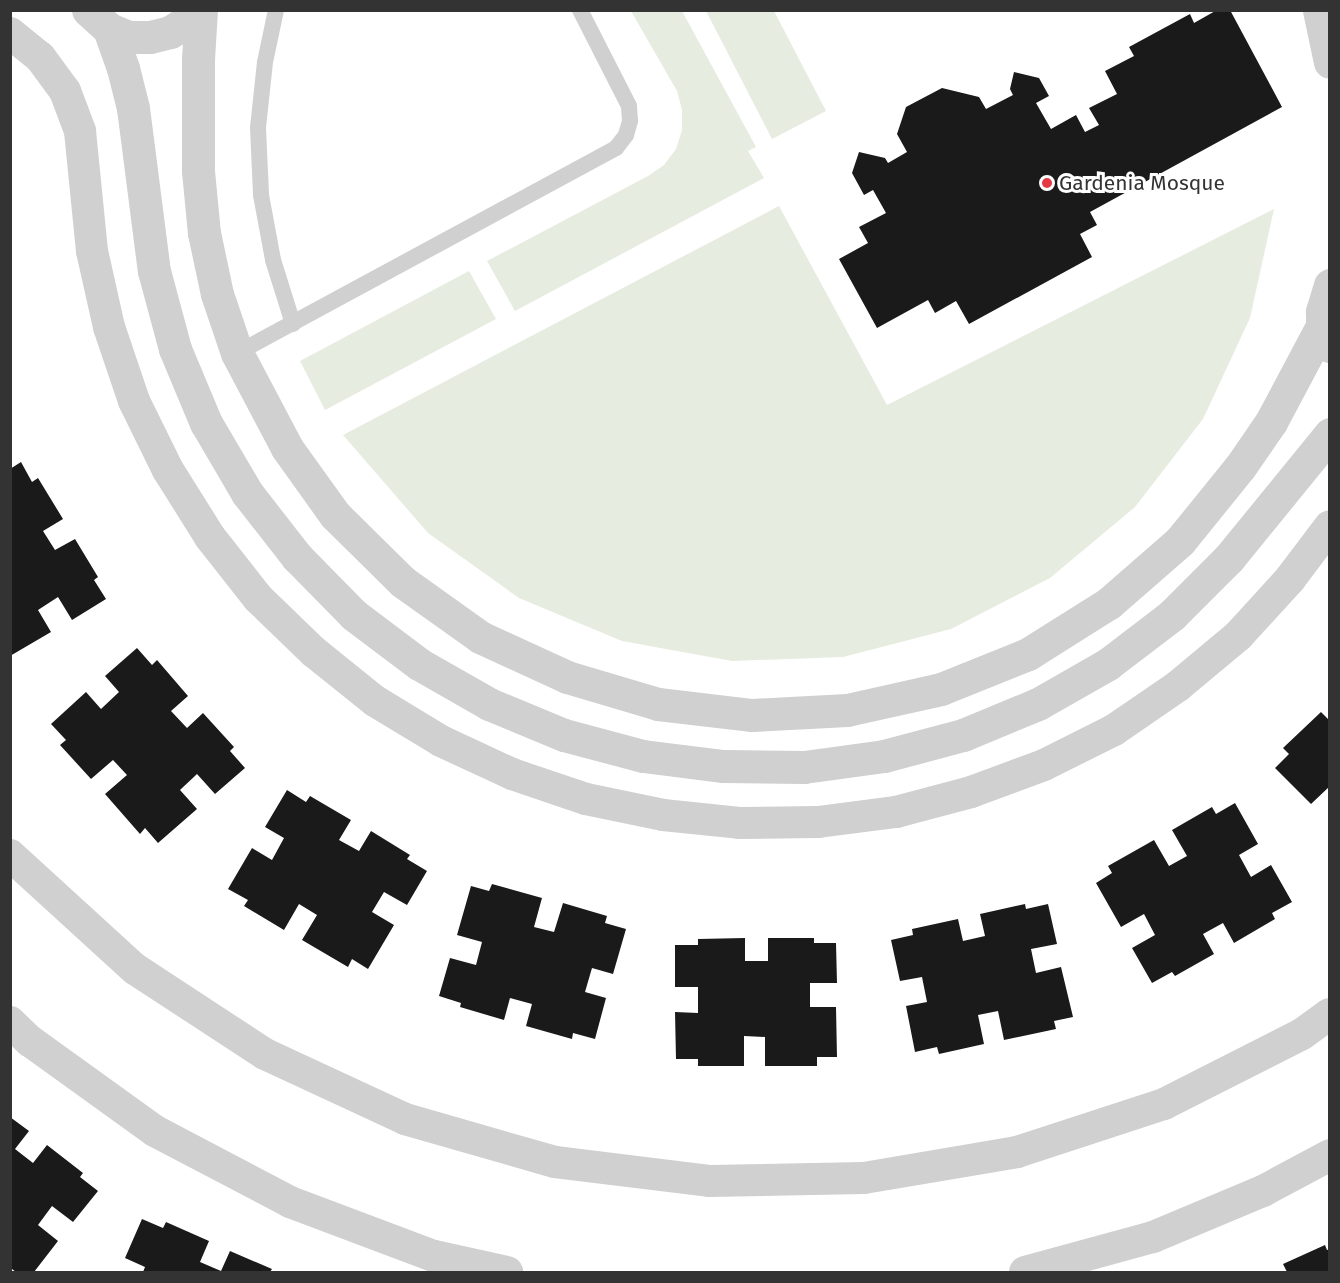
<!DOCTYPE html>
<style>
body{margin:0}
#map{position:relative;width:1340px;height:1283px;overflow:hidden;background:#fff;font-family:"Fira Sans",sans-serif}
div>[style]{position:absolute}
.green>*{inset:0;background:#e6ecdf}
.building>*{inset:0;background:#1a1a1a}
.service>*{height:16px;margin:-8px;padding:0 8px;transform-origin:8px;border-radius:8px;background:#d0d0d0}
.minor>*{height:32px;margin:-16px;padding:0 16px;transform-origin:16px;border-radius:16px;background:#d0d0d0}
.tertiary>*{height:33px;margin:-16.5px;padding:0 16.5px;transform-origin:16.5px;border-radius:16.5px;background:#d0d0d0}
.dots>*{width:16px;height:16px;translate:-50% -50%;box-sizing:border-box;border:3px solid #fff;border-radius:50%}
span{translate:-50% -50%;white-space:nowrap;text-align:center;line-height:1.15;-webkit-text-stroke:6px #fff;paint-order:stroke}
.poi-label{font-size:21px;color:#333}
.left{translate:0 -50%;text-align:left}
.frame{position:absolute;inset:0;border:12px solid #333;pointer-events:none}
</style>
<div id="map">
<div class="green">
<i style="clip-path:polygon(631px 11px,682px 11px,756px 147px,748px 151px,764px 178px,515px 311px,487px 261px,648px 176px,664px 165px,676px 149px,682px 130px,682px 110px,677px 91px)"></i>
<i style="clip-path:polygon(706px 11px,774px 11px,826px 111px,772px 139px)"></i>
<i style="clip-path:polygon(779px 206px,887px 405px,1274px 209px,1250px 318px,1203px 419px,1135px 507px,1050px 578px,951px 629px,843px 657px,732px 661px,622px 641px,519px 598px,428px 533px,343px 435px)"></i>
<i style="clip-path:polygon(469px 271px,496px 319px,325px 410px,300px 361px)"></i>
</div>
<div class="building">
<i style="clip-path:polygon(1217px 10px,1230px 10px,1282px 107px,1090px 212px,1097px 225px,1080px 234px,1092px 257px,969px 324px,956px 301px,935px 313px,928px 300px,877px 328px,839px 259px,868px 243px,859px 227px,886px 213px,873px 190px,864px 195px,852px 173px,859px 152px,885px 158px,888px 163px,907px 152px,897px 134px,906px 107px,942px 88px,979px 97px,986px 109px,1013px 95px,1010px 89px,1014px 72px,1039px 78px,1049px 96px,1036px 103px,1051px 129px,1076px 115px,1085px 132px,1099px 125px,1089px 108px,1117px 94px,1105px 71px,1134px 56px,1129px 47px,1190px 14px,1194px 23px)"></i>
<i style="clip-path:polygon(21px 462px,32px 482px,38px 478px,63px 519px,43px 531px,55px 550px,75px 539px,98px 577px,94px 580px,106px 599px,72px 620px,58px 597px,38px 610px,51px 632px,10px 656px,10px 469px)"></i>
<i style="clip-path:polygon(137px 648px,152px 665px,157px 660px,188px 696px,171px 711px,187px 728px,203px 713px,234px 747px,230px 751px,245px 768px,215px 794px,197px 774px,180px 790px,197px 809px,158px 843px,145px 828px,140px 834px,105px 794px,127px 775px,113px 760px,91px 779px,60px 745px,66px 740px,51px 724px,86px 692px,101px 709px,119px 692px,105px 676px)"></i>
<i style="clip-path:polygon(1321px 712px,1330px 721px,1330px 786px,1311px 804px,1275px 768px,1289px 754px,1283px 748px)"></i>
<i style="clip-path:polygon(287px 790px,306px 802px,310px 796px,351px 820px,339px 840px,359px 851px,371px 831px,410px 855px,407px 859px,427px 871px,407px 905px,384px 892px,372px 912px,394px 925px,368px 969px,352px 959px,348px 967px,302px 940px,317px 915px,299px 904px,284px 930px,244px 906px,248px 900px,228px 889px,252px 848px,272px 860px,284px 838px,265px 827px)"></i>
<i style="clip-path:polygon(1235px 803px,1258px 844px,1239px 855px,1251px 877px,1271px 865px,1292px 902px,1272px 913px,1275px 919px,1234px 943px,1223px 923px,1203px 934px,1214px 954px,1175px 976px,1172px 972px,1152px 983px,1132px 948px,1155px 935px,1144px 914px,1121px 927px,1096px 883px,1112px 873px,1108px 866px,1154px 840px,1169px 866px,1187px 856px,1172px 830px,1212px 807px,1216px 814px)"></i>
<i style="clip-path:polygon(492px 884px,542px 898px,534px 927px,554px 932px,563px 903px,607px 916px,605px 923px,626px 929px,613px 974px,592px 968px,585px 992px,606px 998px,595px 1039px,573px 1033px,572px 1039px,526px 1026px,532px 1004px,510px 998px,504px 1020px,460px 1007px,461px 1003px,439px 996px,450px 958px,476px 965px,482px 942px,457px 935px,471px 886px,489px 891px)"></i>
<i style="clip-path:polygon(1025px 904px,1026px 909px,1048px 904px,1057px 944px,1031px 949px,1036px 973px,1061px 967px,1073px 1017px,1054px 1021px,1056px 1029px,1004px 1040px,998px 1011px,978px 1015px,984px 1044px,939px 1054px,937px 1047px,915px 1052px,906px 1006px,927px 1002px,922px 977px,900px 981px,891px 940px,913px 935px,912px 929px,958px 919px,963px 941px,985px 936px,980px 914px)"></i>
<i style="clip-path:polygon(745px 938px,745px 961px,768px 961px,768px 938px,814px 938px,814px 943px,836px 943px,837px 983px,810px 983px,810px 1007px,836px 1007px,837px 1057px,817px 1057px,817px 1066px,765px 1066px,765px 1037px,744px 1036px,744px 1066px,698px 1066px,698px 1059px,676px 1059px,675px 1012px,698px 1013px,698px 987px,675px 987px,675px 945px,698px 945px,698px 939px)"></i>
<i style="clip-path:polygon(10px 1117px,29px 1131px,15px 1149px,33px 1163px,47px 1145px,83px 1173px,80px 1177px,98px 1191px,73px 1222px,52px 1206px,38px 1225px,58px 1241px,34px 1272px,16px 1272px,12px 1269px,10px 1272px)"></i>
<i style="clip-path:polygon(142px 1219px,163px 1228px,166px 1222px,209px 1241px,200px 1262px,221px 1271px,230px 1251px,272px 1269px,270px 1272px,143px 1272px,145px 1267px,125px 1258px)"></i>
<i style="clip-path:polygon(1325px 1245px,1327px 1250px,1330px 1249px,1330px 1272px,1287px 1272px,1283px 1264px)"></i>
</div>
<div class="service">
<i style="left:276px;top:10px;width:53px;rotate:101.9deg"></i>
<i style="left:265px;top:62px;width:66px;rotate:96.1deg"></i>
<i style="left:258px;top:128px;width:67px;rotate:87.4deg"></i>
<i style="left:261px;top:195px;width:66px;rotate:79.5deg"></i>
<i style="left:273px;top:260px;width:67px;rotate:72.6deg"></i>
<i style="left:237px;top:353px;width:431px;rotate:-28.4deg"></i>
<i style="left:616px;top:148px;width:16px;rotate:-52deg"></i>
<i style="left:626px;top:135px;width:15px;rotate:-74deg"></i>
<i style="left:630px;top:121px;width:15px;rotate:-94deg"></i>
<i style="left:629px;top:106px;width:108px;rotate:-117deg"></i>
</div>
<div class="minor">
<i style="left:10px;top:33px;width:38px;rotate:39deg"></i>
<i style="left:40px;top:57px;width:42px;rotate:53.7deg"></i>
<i style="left:65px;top:91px;width:43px;rotate:69.4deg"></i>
<i style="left:80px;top:131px;width:121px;rotate:84.3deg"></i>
<i style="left:92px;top:251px;width:78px;rotate:77.4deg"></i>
<i style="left:109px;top:327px;width:78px;rotate:71.3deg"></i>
<i style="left:134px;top:401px;width:77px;rotate:63.8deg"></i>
<i style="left:168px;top:470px;width:79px;rotate:57.9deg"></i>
<i style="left:210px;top:537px;width:78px;rotate:51.8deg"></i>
<i style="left:258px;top:598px;width:78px;rotate:44deg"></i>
<i style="left:314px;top:652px;width:78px;rotate:38.8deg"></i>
<i style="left:375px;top:701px;width:77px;rotate:31.2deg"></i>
<i style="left:441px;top:741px;width:78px;rotate:24.9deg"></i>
<i style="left:512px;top:774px;width:78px;rotate:18.7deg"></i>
<i style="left:586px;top:799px;width:79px;rotate:11.7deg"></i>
<i style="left:663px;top:815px;width:77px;rotate:5.9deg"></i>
<i style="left:740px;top:823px;width:78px;rotate:-0.7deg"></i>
<i style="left:818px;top:822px;width:79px;rotate:-7.3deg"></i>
<i style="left:896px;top:812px;width:78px;rotate:-14.9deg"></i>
<i style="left:971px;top:792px;width:78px;rotate:-20.3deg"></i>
<i style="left:1044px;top:765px;width:78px;rotate:-26.6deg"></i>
<i style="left:1114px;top:730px;width:78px;rotate:-34.5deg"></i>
<i style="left:1178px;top:686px;width:78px;rotate:-39.8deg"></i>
<i style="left:1238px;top:636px;width:77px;rotate:-47.6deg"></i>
<i style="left:1290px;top:579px;width:66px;rotate:-53deg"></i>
<i style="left:10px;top:855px;width:169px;rotate:42.4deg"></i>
<i style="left:135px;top:969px;width:155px;rotate:33.2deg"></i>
<i style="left:265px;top:1054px;width:154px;rotate:24.9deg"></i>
<i style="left:405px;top:1119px;width:156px;rotate:16deg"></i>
<i style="left:555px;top:1162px;width:155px;rotate:7deg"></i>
<i style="left:709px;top:1181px;width:155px;rotate:-1.1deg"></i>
<i style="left:864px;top:1178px;width:155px;rotate:-9.6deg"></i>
<i style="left:1017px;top:1152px;width:155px;rotate:-18.1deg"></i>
<i style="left:1164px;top:1104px;width:155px;rotate:-26.9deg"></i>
<i style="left:1302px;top:1034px;width:34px;rotate:-36deg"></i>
<i style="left:10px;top:1022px;width:28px;rotate:44deg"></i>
<i style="left:30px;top:1041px;width:154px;rotate:35.8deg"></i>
<i style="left:155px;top:1131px;width:153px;rotate:27.7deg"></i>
<i style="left:290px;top:1202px;width:154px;rotate:20.6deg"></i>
<i style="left:434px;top:1256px;width:75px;rotate:12.4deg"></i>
<i style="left:1025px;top:1272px;width:133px;rotate:-15.3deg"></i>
<i style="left:1153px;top:1237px;width:119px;rotate:-22.7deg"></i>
<i style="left:1263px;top:1191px;width:76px;rotate:-28.2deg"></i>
</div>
<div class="tertiary">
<i style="left:88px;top:10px;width:28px;rotate:42deg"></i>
<i style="left:109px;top:29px;width:22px;rotate:22deg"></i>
<i style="left:129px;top:37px;width:21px"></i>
<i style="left:150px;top:37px;width:21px;rotate:-14deg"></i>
<i style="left:170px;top:32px;width:22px;rotate:-32deg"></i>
<i style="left:189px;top:20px;width:12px;rotate:-55deg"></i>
<i style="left:201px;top:10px;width:49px;rotate:93.5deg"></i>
<i style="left:198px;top:59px;width:112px;rotate:90deg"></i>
<i style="left:198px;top:171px;width:62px;rotate:84.5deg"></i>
<i style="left:204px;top:233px;width:62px;rotate:78deg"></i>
<i style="left:217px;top:294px;width:62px;rotate:71.3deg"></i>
<i style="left:237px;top:353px;width:107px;rotate:62.2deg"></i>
<i style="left:287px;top:448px;width:82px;rotate:54.4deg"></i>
<i style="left:335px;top:515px;width:95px;rotate:44.6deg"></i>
<i style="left:403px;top:582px;width:95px;rotate:35.5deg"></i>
<i style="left:480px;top:637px;width:96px;rotate:24.7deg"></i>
<i style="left:567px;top:677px;width:95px;rotate:16.5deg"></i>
<i style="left:658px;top:704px;width:95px;rotate:6.7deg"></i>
<i style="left:752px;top:715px;width:95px;rotate:-3deg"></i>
<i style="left:847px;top:710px;width:96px;rotate:-12.6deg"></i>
<i style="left:941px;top:689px;width:94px;rotate:-21.9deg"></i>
<i style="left:1028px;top:654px;width:96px;rotate:-32.2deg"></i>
<i style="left:1109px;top:603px;width:94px;rotate:-41.1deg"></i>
<i style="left:1180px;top:541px;width:95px;rotate:-51deg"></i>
<i style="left:1240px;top:467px;width:55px;rotate:-55.4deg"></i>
<i style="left:1271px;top:422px;width:109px;rotate:-62deg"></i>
<i style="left:1319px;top:10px;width:53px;rotate:78.1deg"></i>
<i style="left:109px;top:29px;width:41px;rotate:70.3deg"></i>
<i style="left:123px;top:68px;width:41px;rotate:76deg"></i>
<i style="left:133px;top:108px;width:164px;rotate:82.7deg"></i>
<i style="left:154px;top:271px;width:81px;rotate:74.9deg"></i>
<i style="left:175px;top:349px;width:80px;rotate:67.3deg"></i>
<i style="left:206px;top:423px;width:81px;rotate:59.6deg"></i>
<i style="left:247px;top:493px;width:81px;rotate:52deg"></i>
<i style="left:297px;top:557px;width:81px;rotate:45.5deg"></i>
<i style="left:354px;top:615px;width:81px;rotate:37deg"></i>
<i style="left:419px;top:664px;width:81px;rotate:29.7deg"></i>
<i style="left:489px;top:704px;width:81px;rotate:22.5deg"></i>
<i style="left:564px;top:735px;width:82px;rotate:14.9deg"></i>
<i style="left:643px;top:756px;width:81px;rotate:7.1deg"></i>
<i style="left:723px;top:766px;width:81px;rotate:0.7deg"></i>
<i style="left:804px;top:767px;width:81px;rotate:-7.8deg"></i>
<i style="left:884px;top:756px;width:82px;rotate:-14.9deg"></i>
<i style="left:963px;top:735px;width:81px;rotate:-22.5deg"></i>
<i style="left:1038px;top:704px;width:81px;rotate:-29.7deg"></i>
<i style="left:1108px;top:664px;width:81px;rotate:-37.4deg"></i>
<i style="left:1172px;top:615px;width:81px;rotate:-45deg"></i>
<i style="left:1229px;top:558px;width:160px;rotate:-50.8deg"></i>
<i style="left:1330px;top:285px;width:28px;rotate:107deg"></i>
<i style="left:1322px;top:312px;width:14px;rotate:90deg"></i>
<i style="left:1322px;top:326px;width:22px;rotate:68deg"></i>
</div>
<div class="dots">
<i style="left:1047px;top:183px;background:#e63946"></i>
</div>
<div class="poi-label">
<span class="left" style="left:1059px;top:183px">Gardenia Mosque</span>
</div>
<div class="frame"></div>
</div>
